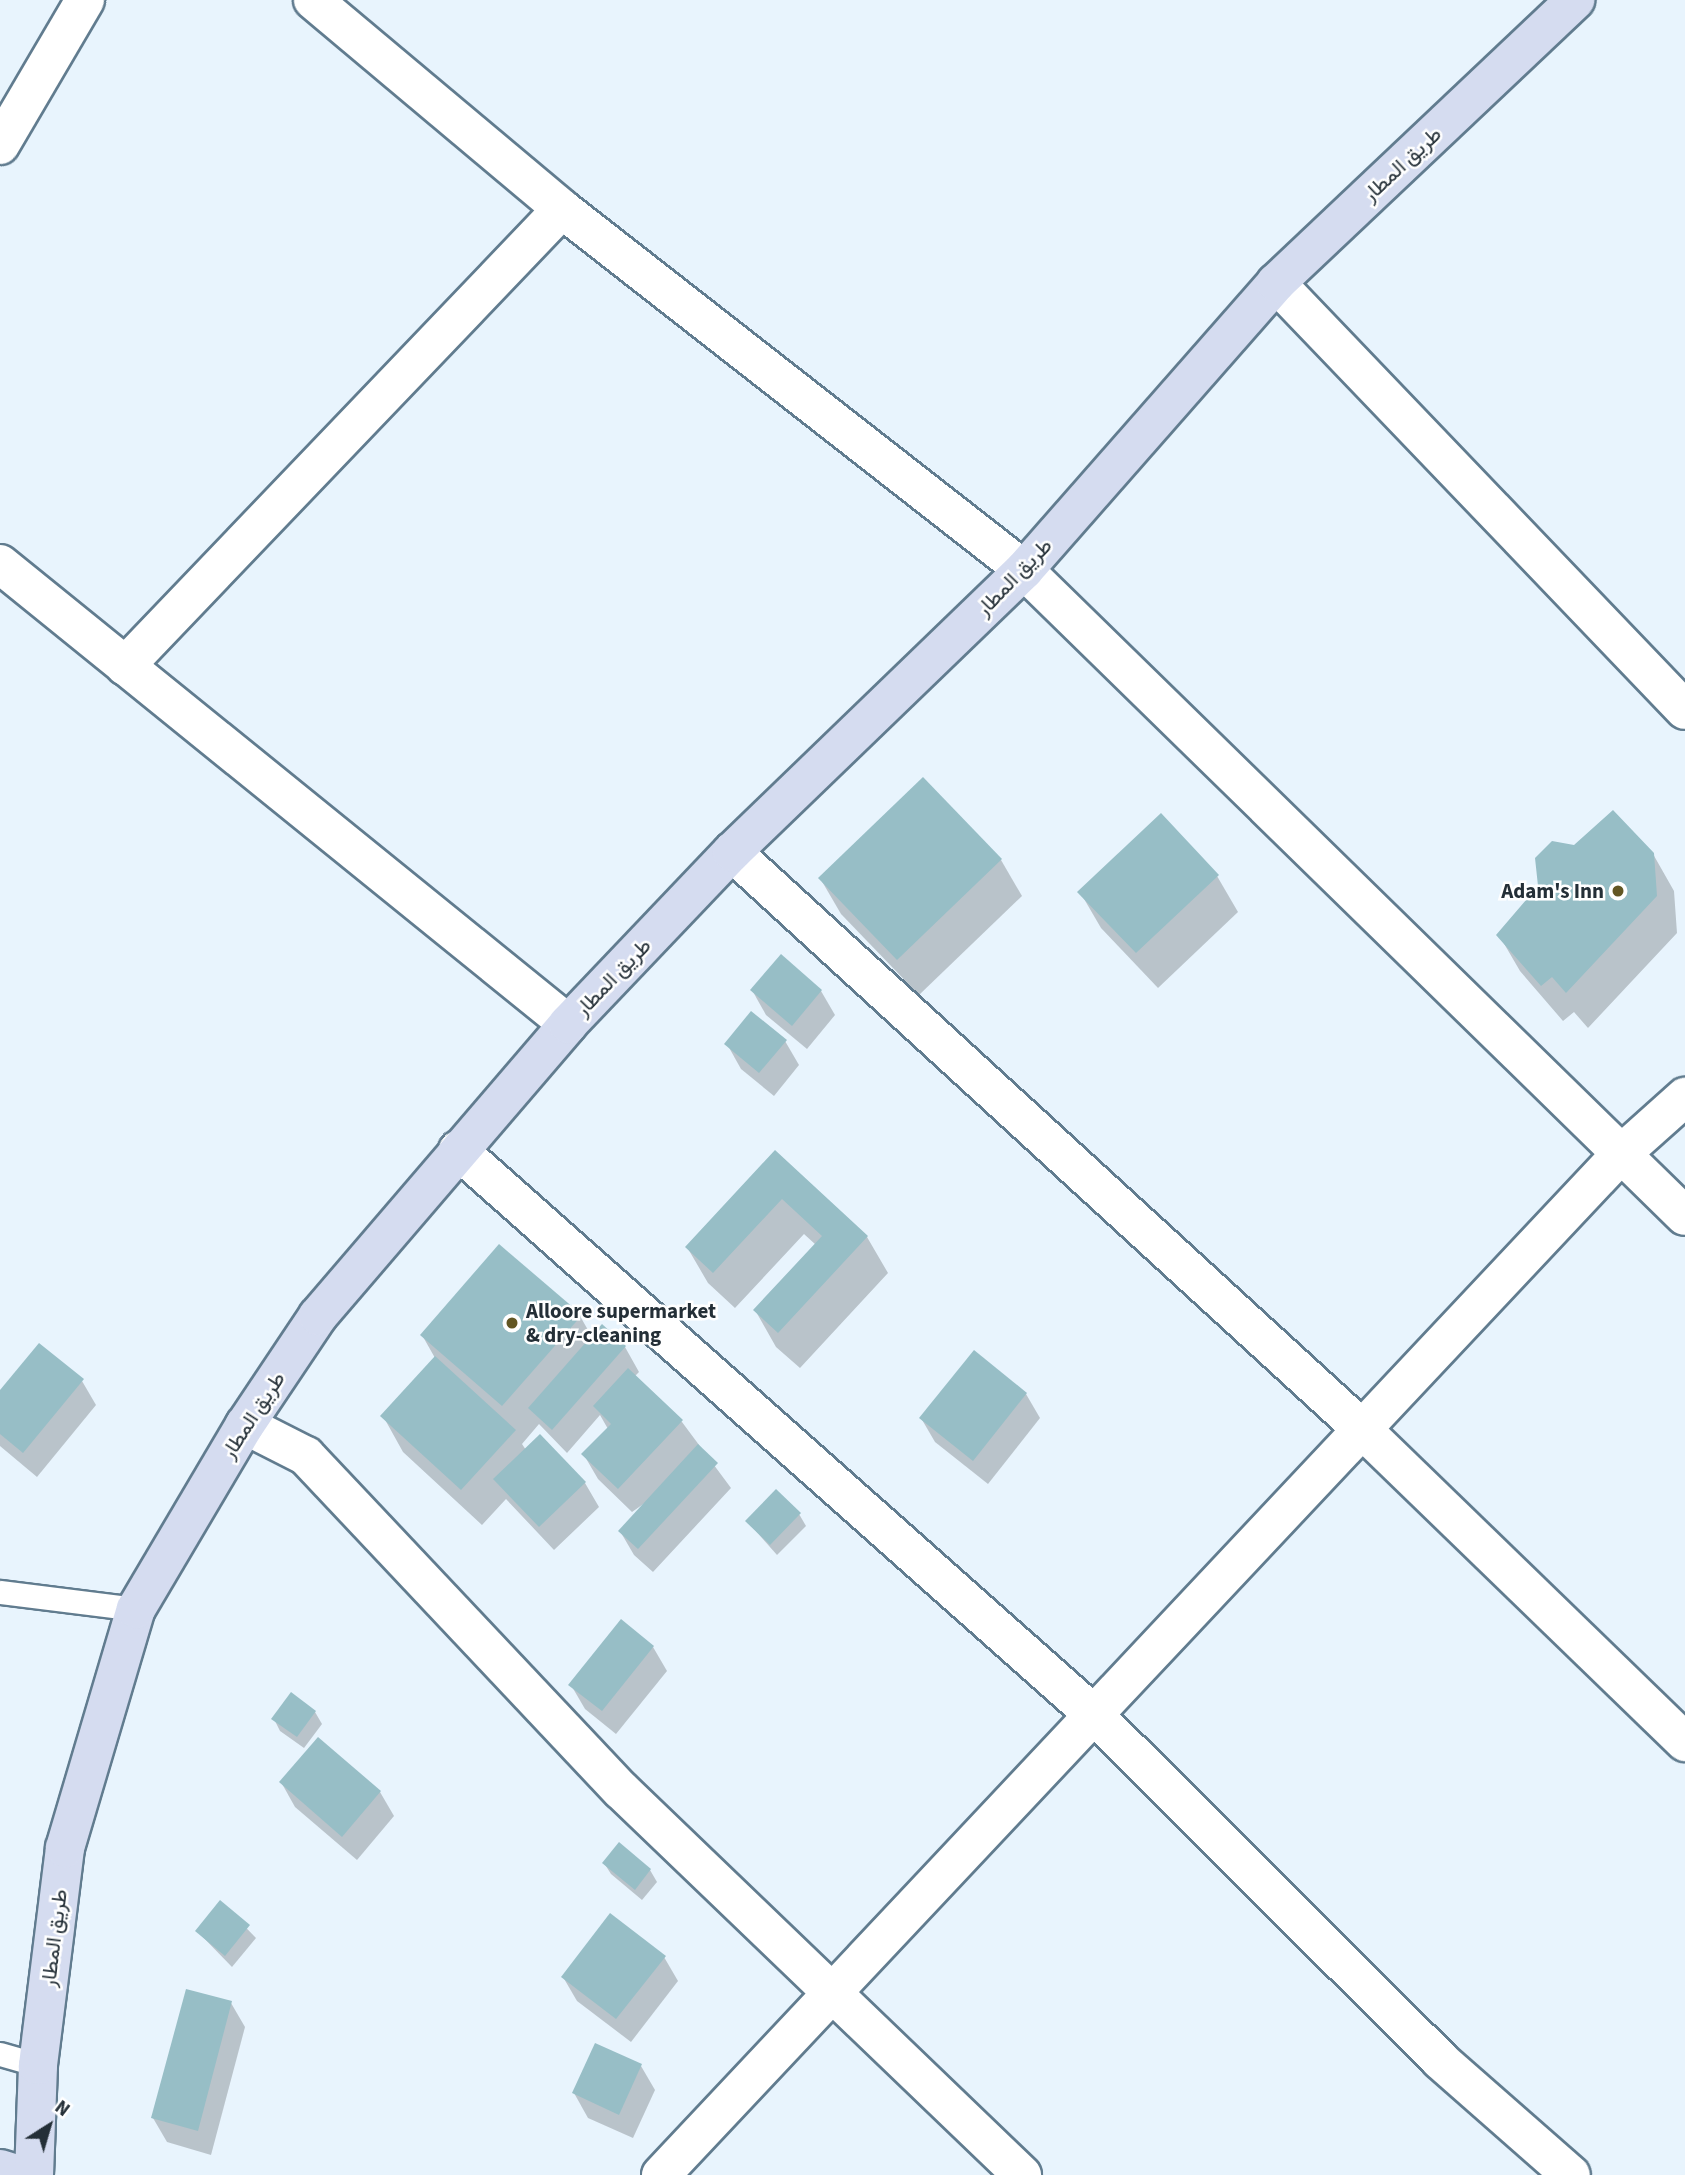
<!DOCTYPE html>
<meta charset="utf-8">
<style>
body{margin:0}
#map{position:relative;width:1685px;height:2175px;overflow:hidden;background:#e8f4fd;font-family:"Source Sans 3",Vazirmatn,sans-serif}
div>[style]{position:absolute}
.shadow>*{inset:0;background:#0003}
.building>*{inset:0;background:#97bec6}
.roads{filter:drop-shadow(2px 0 #617c8f) drop-shadow(-2px 0 #617c8f) drop-shadow(0 2px #617c8f) drop-shadow(0 -2px #617c8f)}
.lane>*{height:23px;margin:-11.5px;padding:0 11.5px;transform-origin:11.5px;border-radius:11.5px;background:#fff}
.street>*{height:38px;margin:-19px;padding:0 19px;transform-origin:19px;border-radius:19px;background:#fff}
.secondary>*{height:38px;margin:-19px;padding:0 19px;transform-origin:19px;border-radius:19px;background:#d5dcf0}
.dots>*{width:19px;height:19px;translate:-50% -50%;box-sizing:border-box;border:4px solid #fff;border-radius:50%}
span{translate:-50% -50%;white-space:nowrap;text-align:center;line-height:1.15;-webkit-text-stroke:5px #fff;paint-order:stroke}
.street-label{font-size:21px;color:#242f37}
.poi-label{font-size:21px;color:#242f37;font-weight:700}
.right{translate:-100% -50%;text-align:right}
.left{translate:0 -50%;text-align:left}
.north{position:absolute;left:14px;top:2091px;width:70px;height:70px;-webkit-text-stroke:5px #fff;paint-order:stroke;rotate:37deg;font-size:19px;font-weight:700;line-height:28px;text-align:center;color:#242f37}
.north::after{content:'';display:block;margin:auto;width:24px;height:32px;background:#242f37;clip-path:polygon(50% 0,100% 100%,50% 72%,0 100%)}
</style>
<div id="map">
<div class="shadow">
<i style="clip-path:polygon(1653px 854px,1674px 891px,1677px 933px,1588px 1028px,1574px 1012px,1563px 1021px,1520px 971px,1499px 935px)"></i>
<i style="clip-path:polygon(1001px 860px,1022px 896px,919px 995px,841px 914px,820px 878px)"></i>
<i style="clip-path:polygon(1217px 876px,1238px 912px,1158px 988px,1101px 928px,1080px 892px)"></i>
<i style="clip-path:polygon(782px 957px,821px 991px,835px 1015px,807px 1049px,766px 1015px,752px 990px)"></i>
<i style="clip-path:polygon(785px 1041px,799px 1065px,774px 1096px,741px 1069px,727px 1044px)"></i>
<i style="clip-path:polygon(775px 1152px,867px 1237px,888px 1273px,800px 1368px,776px 1347px,755px 1310px,816px 1245px,804px 1234px,735px 1308px,708px 1283px,687px 1247px)"></i>
<i style="clip-path:polygon(580px 1316px,592px 1337px,625px 1347px,639px 1372px,634px 1377px,682px 1422px,731px 1488px,653px 1572px,634px 1555px,620px 1531px,649px 1500px,632px 1512px,598px 1479px,584px 1455px,608px 1429px,600px 1415px,567px 1453px,539px 1424px,522px 1444px,526px 1450px,585px 1483px,599px 1507px,554px 1550px,506px 1499px,482px 1525px,403px 1452px,383px 1416px,435px 1358px,422px 1335px)"></i>
<i style="clip-path:polygon(82px 1381px,96px 1405px,37px 1477px,0 1446px,0 1393px)"></i>
<i style="clip-path:polygon(1026px 1394px,1040px 1418px,988px 1484px,935px 1442px,921px 1418px)"></i>
<i style="clip-path:polygon(799px 1514px,806px 1526px,777px 1555px,747px 1521px)"></i>
<i style="clip-path:polygon(653px 1647px,667px 1671px,616px 1734px,585px 1709px,571px 1685px)"></i>
<i style="clip-path:polygon(315px 1712px,322px 1724px,304px 1748px,280px 1731px,274px 1719px)"></i>
<i style="clip-path:polygon(281px 1782px,380px 1792px,394px 1816px,357px 1860px,295px 1807px)"></i>
<i style="clip-path:polygon(604px 1863px,650px 1870px,657px 1882px,642px 1900px,611px 1874px)"></i>
<i style="clip-path:polygon(221px 1902px,256px 1938px,232px 1967px,197px 1931px)"></i>
<i style="clip-path:polygon(664px 1957px,678px 1981px,631px 2042px,577px 2001px,563px 1977px)"></i>
<i style="clip-path:polygon(231px 2003px,245px 2027px,211px 2155px,167px 2142px,153px 2118px)"></i>
<i style="clip-path:polygon(641px 2066px,655px 2090px,633px 2138px,588px 2118px,574px 2093px)"></i>
</div>
<div class="building">
<i style="clip-path:polygon(923px 777px,1002px 859px,897px 960px,818px 878px)"></i>
<i style="clip-path:polygon(1613px 810px,1654px 853px,1657px 896px,1566px 993px,1552px 977px,1541px 986px,1496px 935px,1538px 886px,1535px 858px,1552px 841px,1574px 845px)"></i>
<i style="clip-path:polygon(1161px 813px,1219px 875px,1136px 953px,1077px 892px)"></i>
<i style="clip-path:polygon(781px 954px,822px 990px,792px 1026px,750px 990px)"></i>
<i style="clip-path:polygon(751px 1011px,787px 1040px,759px 1073px,724px 1044px)"></i>
<i style="clip-path:polygon(775px 1150px,868px 1236px,778px 1333px,753px 1310px,822px 1236px,782px 1199px,713px 1273px,685px 1247px)"></i>
<i style="clip-path:polygon(499px 1244px,582px 1315px,502px 1406px,420px 1335px)"></i>
<i style="clip-path:polygon(602px 1324px,626px 1346px,552px 1430px,528px 1408px)"></i>
<i style="clip-path:polygon(39px 1343px,84px 1379px,23px 1453px,0 1434px,0 1390px)"></i>
<i style="clip-path:polygon(974px 1350px,1027px 1393px,973px 1461px,919px 1418px)"></i>
<i style="clip-path:polygon(435px 1356px,516px 1430px,461px 1490px,380px 1416px)"></i>
<i style="clip-path:polygon(628px 1368px,683px 1420px,618px 1489px,581px 1454px,611px 1424px,593px 1406px)"></i>
<i style="clip-path:polygon(540px 1434px,586px 1482px,539px 1527px,493px 1479px)"></i>
<i style="clip-path:polygon(698px 1444px,718px 1463px,638px 1549px,618px 1531px)"></i>
<i style="clip-path:polygon(776px 1489px,801px 1513px,770px 1545px,745px 1521px)"></i>
<i style="clip-path:polygon(621px 1619px,654px 1646px,602px 1711px,568px 1685px)"></i>
<i style="clip-path:polygon(291px 1692px,316px 1711px,297px 1737px,271px 1719px)"></i>
<i style="clip-path:polygon(318px 1737px,381px 1791px,342px 1837px,279px 1782px)"></i>
<i style="clip-path:polygon(619px 1842px,651px 1869px,635px 1890px,602px 1863px)"></i>
<i style="clip-path:polygon(220px 1900px,250px 1925px,225px 1956px,195px 1931px)"></i>
<i style="clip-path:polygon(610px 1913px,666px 1956px,616px 2019px,561px 1977px)"></i>
<i style="clip-path:polygon(186px 1989px,232px 2001px,198px 2131px,151px 2118px)"></i>
<i style="clip-path:polygon(595px 2043px,642px 2064px,619px 2115px,572px 2093px)"></i>
</div>
<div class="roads">
<div class="lane">
<i style="left:0;top:1592px;width:137px;rotate:7.1deg"></i>
<i style="left:0;top:2054px;width:40px;rotate:16deg"></i>
</div>
<div class="street">
<i style="left:313px;top:0;width:325px;rotate:40deg"></i>
<i style="left:562px;top:209px;width:586px;rotate:38deg"></i>
<i style="left:1024px;top:570px;width:924px;rotate:44.34deg"></i>
<i style="left:0;top:145px;width:168px;rotate:-59.6deg"></i>
<i style="left:1276px;top:283px;width:591px;rotate:46.23deg"></i>
<i style="left:0;top:564px;width:731px;rotate:39deg"></i>
<i style="left:125px;top:666px;width:632px;rotate:-46.28deg"></i>
<i style="left:732px;top:852px;width:854px;rotate:42.49deg"></i>
<i style="left:1362px;top:1429px;width:450px;rotate:44.1deg"></i>
<i style="left:458px;top:1150px;width:849px;rotate:41.61deg"></i>
<i style="left:1093px;top:1714px;width:490px;rotate:44.9deg"></i>
<i style="left:1440px;top:2060px;width:174px;rotate:41.3deg"></i>
<i style="left:245px;top:1425px;width:68px;rotate:26.9deg"></i>
<i style="left:306px;top:1456px;width:459px;rotate:46.7deg"></i>
<i style="left:621px;top:1790px;width:556px;rotate:43.83deg"></i>
<i style="left:661px;top:2175px;width:1399px;rotate:-46.77deg"></i>
<i style="left:1619px;top:1156px;width:89px;rotate:-41.8deg"></i>
</div>
<div class="secondary">
<i style="left:0;top:2169px;width:21px;rotate:17deg"></i>
<i style="left:34px;top:2175px;width:110px;rotate:-87.9deg"></i>
<i style="left:38px;top:2065px;width:219px;rotate:-82.9deg"></i>
<i style="left:65px;top:1848px;width:249px;rotate:-73.5deg"></i>
<i style="left:136px;top:1609px;width:214px;rotate:-59.4deg"></i>
<i style="left:245px;top:1425px;width:131px;rotate:-56.2deg"></i>
<i style="left:318px;top:1316px;width:384px;rotate:-49.4deg"></i>
<i style="left:568px;top:1024px;width:238px;rotate:-46.4deg"></i>
<i style="left:732px;top:852px;width:406px;rotate:-44deg"></i>
<i style="left:1024px;top:570px;width:382px;rotate:-48.7deg"></i>
<i style="left:1276px;top:283px;width:412px;rotate:-43.4deg"></i>
</div>
</div>
<div class="dots">
<i style="left:1618px;top:891px;background:#625623"></i>
<i style="left:512px;top:1323px;background:#625623"></i>
</div>
<div class="street-label">
<span style="left:1402px;top:164px;rotate:-43deg">طريق المطار</span>
<span style="left:1014px;top:577px;rotate:-46deg">طريق المطار</span>
<span style="left:613px;top:977px;rotate:-46deg">طريق المطار</span>
<span style="left:253px;top:1415px;rotate:-57deg">طريق المطار</span>
<span style="left:54px;top:1938px;rotate:-83deg">طريق المطار</span>
</div>
<div class="poi-label">
<span class="right" style="left:1604px;top:891px">Adam's Inn</span>
<span class="left" style="left:526px;top:1323px">Alloore supermarket<br>&amp; dry-cleaning</span>
</div>
<div class="north">N</div>
</div>
